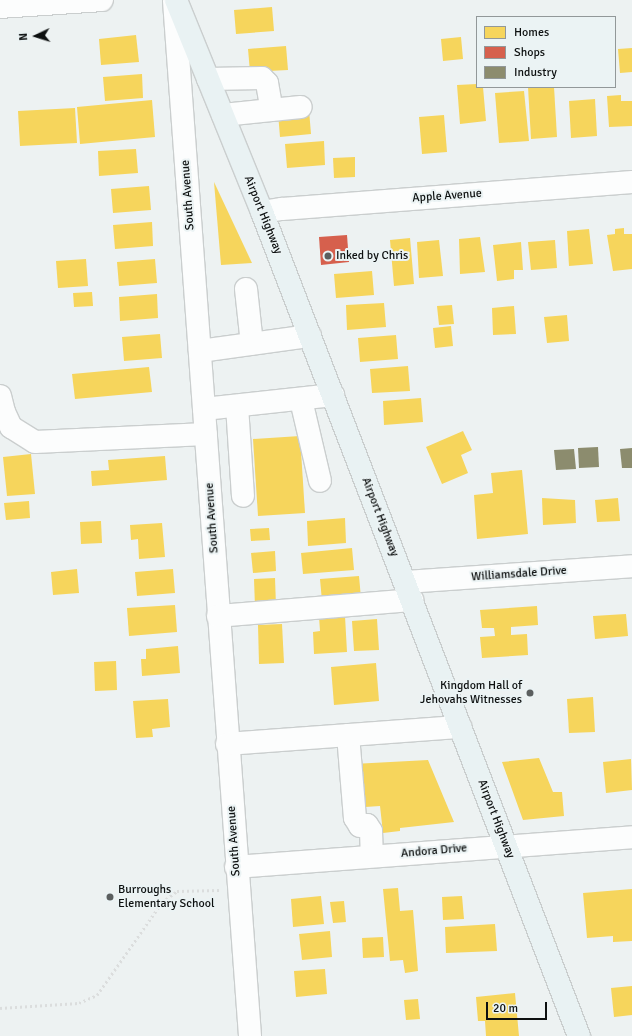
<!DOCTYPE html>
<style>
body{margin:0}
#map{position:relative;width:632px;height:1036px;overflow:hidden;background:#edf2f2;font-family:Signika,sans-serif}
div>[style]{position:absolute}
.homes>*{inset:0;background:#f6d55c}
.shops>*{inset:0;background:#d6604d}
.industry>*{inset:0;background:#8c8c6e}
.path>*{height:2.5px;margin-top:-1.25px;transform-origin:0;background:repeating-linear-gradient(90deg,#dbdddd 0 2px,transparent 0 5px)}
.roads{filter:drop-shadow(1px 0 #cacece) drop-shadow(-1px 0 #cacece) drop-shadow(0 1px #cacece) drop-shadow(0 -1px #cacece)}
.minor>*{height:22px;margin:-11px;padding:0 11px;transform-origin:11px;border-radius:11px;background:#fcfdfd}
.major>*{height:22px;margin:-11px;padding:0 11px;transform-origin:11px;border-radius:11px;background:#e9f2f3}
.dots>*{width:11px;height:11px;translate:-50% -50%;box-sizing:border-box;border:2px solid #ebf3f4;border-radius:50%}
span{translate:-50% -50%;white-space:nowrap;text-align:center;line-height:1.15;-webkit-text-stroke:4px #ebf3f4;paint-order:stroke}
.street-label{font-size:12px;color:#0d1010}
.poi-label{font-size:12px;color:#0d1010}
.left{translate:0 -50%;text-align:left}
.right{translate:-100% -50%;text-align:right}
.legend{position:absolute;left:476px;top:16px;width:140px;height:72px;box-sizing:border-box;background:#ebf3f4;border:1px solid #929899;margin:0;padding:5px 7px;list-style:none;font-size:12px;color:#0d1010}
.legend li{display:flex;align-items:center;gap:8px;height:20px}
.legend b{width:20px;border:1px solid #929899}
.north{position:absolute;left:16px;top:16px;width:40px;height:40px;-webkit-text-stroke:3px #ebf3f4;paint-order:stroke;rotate:266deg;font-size:11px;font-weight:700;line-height:16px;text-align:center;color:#0d1010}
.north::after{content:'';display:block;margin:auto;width:14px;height:18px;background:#0d1010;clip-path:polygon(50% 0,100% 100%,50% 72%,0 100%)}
.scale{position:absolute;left:486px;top:1002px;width:61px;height:18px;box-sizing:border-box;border:2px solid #0d1010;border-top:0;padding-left:5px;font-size:12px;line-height:14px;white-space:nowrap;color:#0d1010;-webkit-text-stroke:3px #ebf3f4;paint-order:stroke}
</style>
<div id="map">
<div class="homes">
<i style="clip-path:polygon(272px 7px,274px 31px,236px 34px,234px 10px)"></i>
<i style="clip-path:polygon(136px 35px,139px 62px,101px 65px,99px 39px)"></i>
<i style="clip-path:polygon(461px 37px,463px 59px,443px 61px,441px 39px)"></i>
<i style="clip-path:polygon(286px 46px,288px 70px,250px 72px,248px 49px)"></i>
<i style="clip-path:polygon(632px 48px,632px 72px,620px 73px,618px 49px)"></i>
<i style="clip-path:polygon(142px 74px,143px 98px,105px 101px,103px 77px)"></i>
<i style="clip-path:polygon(477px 84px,477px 87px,483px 87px,486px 121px,460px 124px,457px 85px)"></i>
<i style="clip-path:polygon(528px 87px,554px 87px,557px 137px,531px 139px)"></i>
<i style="clip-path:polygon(524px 91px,529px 141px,499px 143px,495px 93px)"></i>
<i style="clip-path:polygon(621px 95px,621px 101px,632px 101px,632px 126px,609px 127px,607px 96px)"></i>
<i style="clip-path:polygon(595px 99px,597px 136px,571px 138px,569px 101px)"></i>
<i style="clip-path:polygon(152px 100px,155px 137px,80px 144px,77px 107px)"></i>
<i style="clip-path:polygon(75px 108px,77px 143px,20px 146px,18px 111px)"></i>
<i style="clip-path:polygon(309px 110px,311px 134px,280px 137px,278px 113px)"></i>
<i style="clip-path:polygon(444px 115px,447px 152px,422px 154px,419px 117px)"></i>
<i style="clip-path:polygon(324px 141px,325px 165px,287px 168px,285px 144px)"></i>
<i style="clip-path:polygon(136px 149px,138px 173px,99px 176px,98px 151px)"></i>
<i style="clip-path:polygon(355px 157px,355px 177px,334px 178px,333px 158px)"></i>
<i style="clip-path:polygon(214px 182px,252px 263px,221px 265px)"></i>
<i style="clip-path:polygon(149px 186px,151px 210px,113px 213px,111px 189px)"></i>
<i style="clip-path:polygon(152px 222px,153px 246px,115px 249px,113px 225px)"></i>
<i style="clip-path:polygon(624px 228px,624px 234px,632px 234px,632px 269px,613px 271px,607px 235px,615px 234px,615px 229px)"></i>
<i style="clip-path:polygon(589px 229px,593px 264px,569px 266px,567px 231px)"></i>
<i style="clip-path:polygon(480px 237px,485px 272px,460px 274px,459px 239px)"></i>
<i style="clip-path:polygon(410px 238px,414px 284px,394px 286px,390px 240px)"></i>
<i style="clip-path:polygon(439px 240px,443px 276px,419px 278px,417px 242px)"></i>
<i style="clip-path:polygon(555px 240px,557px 268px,531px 270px,528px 242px)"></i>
<i style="clip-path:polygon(521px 242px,523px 270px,514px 270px,514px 279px,497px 281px,493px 245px)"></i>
<i style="clip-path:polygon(86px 259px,88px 286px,58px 288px,56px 261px)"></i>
<i style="clip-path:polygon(155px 259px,157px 283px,119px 286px,117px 262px)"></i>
<i style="clip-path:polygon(372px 271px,374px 295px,336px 298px,334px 274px)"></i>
<i style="clip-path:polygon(92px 292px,93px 306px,74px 307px,73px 293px)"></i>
<i style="clip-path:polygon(157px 294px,158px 318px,120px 321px,119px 297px)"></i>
<i style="clip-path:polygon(384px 303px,386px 327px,347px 330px,346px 305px)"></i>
<i style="clip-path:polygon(452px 305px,454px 324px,439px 325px,437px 306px)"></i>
<i style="clip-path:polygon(514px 306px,516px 334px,493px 335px,492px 308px)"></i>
<i style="clip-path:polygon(567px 315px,569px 341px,547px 343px,544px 317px)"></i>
<i style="clip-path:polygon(451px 326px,453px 346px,435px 348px,433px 328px)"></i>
<i style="clip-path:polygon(160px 334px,162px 358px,124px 361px,122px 337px)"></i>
<i style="clip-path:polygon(396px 335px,398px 359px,360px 362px,358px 338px)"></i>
<i style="clip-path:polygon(408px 366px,410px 391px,372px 393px,370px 369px)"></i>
<i style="clip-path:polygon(149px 367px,152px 392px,75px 399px,72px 374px)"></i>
<i style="clip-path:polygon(421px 398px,423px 422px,384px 425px,383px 401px)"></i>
<i style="clip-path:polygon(463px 431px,472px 450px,461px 455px,468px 473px,442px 484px,426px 447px)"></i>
<i style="clip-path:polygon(300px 436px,305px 513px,258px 516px,253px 439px)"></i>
<i style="clip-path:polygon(31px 454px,35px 494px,7px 496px,3px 457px)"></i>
<i style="clip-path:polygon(165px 456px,167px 480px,92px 486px,91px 471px,109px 470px,108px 460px)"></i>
<i style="clip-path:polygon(522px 470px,528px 534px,477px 539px,474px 495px,493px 493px,491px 473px)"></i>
<i style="clip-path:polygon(542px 498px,575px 500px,576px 523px,543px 525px)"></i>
<i style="clip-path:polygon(618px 498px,620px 521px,597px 522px,595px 500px)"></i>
<i style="clip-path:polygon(29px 501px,30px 518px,6px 520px,4px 503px)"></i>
<i style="clip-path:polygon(345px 518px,346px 543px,308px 546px,307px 521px)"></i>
<i style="clip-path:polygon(101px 521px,102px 543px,81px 544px,80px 522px)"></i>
<i style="clip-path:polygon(162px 523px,165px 557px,139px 559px,138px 539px,131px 540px,130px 525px)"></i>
<i style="clip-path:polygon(269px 528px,270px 540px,251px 541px,250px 529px)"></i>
<i style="clip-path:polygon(352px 548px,354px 570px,303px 574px,301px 553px)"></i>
<i style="clip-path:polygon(275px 551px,276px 571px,253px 573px,251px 553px)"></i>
<i style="clip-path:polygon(77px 569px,79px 593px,53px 595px,51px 572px)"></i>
<i style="clip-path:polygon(173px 569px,175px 593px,137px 596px,135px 572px)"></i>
<i style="clip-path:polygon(359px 576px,361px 598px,322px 601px,320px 579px)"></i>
<i style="clip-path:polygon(275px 578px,276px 606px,255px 607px,254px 579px)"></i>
<i style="clip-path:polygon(175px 605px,177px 632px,129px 636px,127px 608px)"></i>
<i style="clip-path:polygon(537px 606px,538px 625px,511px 627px,511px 635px,527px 634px,528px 655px,482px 658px,480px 637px,495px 636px,494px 628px,482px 628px,480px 610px)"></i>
<i style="clip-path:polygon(626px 614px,628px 636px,595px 639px,593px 616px)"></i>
<i style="clip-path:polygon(345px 616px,347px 652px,314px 654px,313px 632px,320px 631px,319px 617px)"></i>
<i style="clip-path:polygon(377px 619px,379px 650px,354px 651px,352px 621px)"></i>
<i style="clip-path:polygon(282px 624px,284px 663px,259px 664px,258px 625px)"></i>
<i style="clip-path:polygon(178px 646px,180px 673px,142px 676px,141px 659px,146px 659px,146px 649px)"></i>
<i style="clip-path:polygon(116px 661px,117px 690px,95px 691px,94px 662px)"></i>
<i style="clip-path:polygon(376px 663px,379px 701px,334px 705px,331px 667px)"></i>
<i style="clip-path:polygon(593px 697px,595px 732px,569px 733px,567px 699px)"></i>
<i style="clip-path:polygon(168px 699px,170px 727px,152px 729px,153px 737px,136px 738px,133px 701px)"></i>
<i style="clip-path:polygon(539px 758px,553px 792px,562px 792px,564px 816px,523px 820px,502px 762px)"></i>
<i style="clip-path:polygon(631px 759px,632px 790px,606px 793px,603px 762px)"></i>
<i style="clip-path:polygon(428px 760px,454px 822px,400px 828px,400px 831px,383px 833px,380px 806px,365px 807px,353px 764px)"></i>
<i style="clip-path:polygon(398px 888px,400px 911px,413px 910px,418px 971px,405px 973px,403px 960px,390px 961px,383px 889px)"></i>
<i style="clip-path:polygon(632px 889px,632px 941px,613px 942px,613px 936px,587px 938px,583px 893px)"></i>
<i style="clip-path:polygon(321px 896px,324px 924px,293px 927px,291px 899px)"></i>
<i style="clip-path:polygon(462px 896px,464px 919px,443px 920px,442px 897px)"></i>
<i style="clip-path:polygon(344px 901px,346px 922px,333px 923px,330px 902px)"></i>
<i style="clip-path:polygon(495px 924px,497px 951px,446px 953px,445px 927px)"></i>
<i style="clip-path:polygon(330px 931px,332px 957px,302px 960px,299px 934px)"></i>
<i style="clip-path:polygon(383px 937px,384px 957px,363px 958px,362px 938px)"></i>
<i style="clip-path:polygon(325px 969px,327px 994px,296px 997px,294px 971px)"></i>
<i style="clip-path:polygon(632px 986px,632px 1015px,614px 1017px,611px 988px)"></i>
<i style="clip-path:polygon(515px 993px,519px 1036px,486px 1036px,485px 1021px,478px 1021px,476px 997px)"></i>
<i style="clip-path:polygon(418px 999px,420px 1019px,406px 1020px,404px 1000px)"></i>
</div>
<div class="shops">
<i style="clip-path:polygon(347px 235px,349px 262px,321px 265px,319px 237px)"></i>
</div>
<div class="industry">
<i style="clip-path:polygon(598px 447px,599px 467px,579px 468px,578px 448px)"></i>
<i style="clip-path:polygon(632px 448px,632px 468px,622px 468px,620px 449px)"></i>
<i style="clip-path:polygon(574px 449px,576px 469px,556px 470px,554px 450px)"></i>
</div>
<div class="path">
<i style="left:0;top:1008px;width:79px;rotate:-3.6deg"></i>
<i style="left:79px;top:1003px;width:20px;rotate:-24deg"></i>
<i style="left:97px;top:995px;width:113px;rotate:-55deg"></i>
<i style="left:162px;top:902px;width:19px;rotate:-36deg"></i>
<i style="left:177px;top:891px;width:42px;rotate:-1.4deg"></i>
</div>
<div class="roads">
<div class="minor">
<i style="left:174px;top:1px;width:1038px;rotate:85.8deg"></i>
<i style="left:0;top:7px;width:102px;rotate:-3.9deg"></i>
<i style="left:208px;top:79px;width:54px;rotate:-1.1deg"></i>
<i style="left:262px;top:78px;width:7px;rotate:45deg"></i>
<i style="left:267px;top:83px;width:27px;rotate:80deg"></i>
<i style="left:223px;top:115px;width:78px;rotate:-5.9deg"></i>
<i style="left:262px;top:212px;width:20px;rotate:-9deg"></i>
<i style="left:282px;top:209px;width:351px;rotate:-4.4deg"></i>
<i style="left:246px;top:289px;width:55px;rotate:83.8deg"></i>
<i style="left:200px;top:351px;width:111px;rotate:-7.8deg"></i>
<i style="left:0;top:396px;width:16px;rotate:76deg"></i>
<i style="left:4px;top:412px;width:17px;rotate:65deg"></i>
<i style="left:11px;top:427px;width:28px;rotate:32deg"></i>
<i style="left:35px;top:442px;width:171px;rotate:-2.7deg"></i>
<i style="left:301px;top:400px;width:83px;rotate:76.8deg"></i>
<i style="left:237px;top:406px;width:90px;rotate:86.2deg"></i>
<i style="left:204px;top:409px;width:130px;rotate:-6.2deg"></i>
<i style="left:406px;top:582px;width:227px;rotate:-4deg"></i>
<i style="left:218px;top:616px;width:195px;rotate:-4.7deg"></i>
<i style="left:348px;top:735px;width:83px;rotate:85.2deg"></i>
<i style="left:355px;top:818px;width:9px;rotate:58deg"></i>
<i style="left:360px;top:826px;width:7px;rotate:-8deg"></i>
<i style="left:367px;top:825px;width:7px;rotate:56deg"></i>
<i style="left:371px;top:831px;width:25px;rotate:88deg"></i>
<i style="left:227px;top:744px;width:234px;rotate:-4.2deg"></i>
<i style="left:236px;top:867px;width:397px;rotate:-4.3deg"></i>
</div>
<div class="major">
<i style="left:176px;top:0;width:229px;rotate:67.9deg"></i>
<i style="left:262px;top:212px;width:883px;rotate:68.96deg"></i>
</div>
</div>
<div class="dots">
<i style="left:328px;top:256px;background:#5b5f5f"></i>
<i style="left:530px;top:693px;background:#5b5f5f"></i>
<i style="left:110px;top:897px;background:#5b5f5f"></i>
</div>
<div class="street-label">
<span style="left:188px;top:195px;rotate:-94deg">South Avenue</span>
<span style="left:447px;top:196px;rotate:-4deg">Apple Avenue</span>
<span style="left:263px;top:215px;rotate:68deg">Airport Highway</span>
<span style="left:380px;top:517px;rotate:69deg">Airport Highway</span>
<span style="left:212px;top:518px;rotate:-94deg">South Avenue</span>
<span style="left:519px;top:574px;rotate:-4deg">Williamsdale Drive</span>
<span style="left:496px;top:819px;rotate:69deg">Airport Highway</span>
<span style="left:234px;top:841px;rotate:-94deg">South Avenue</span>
<span style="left:434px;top:851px;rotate:-5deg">Andora Drive</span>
</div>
<div class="poi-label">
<span class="left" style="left:336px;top:256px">Inked by Chris</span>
<span class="right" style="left:522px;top:693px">Kingdom Hall of<br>Jehovahs Witnesses</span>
<span class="left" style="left:118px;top:897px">Burroughs<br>Elementary School</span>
</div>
<ul class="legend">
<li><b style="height:11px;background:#f6d55c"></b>Homes</li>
<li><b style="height:11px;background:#d6604d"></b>Shops</li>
<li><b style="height:11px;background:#8c8c6e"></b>Industry</li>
</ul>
<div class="north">N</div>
<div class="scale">20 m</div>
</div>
